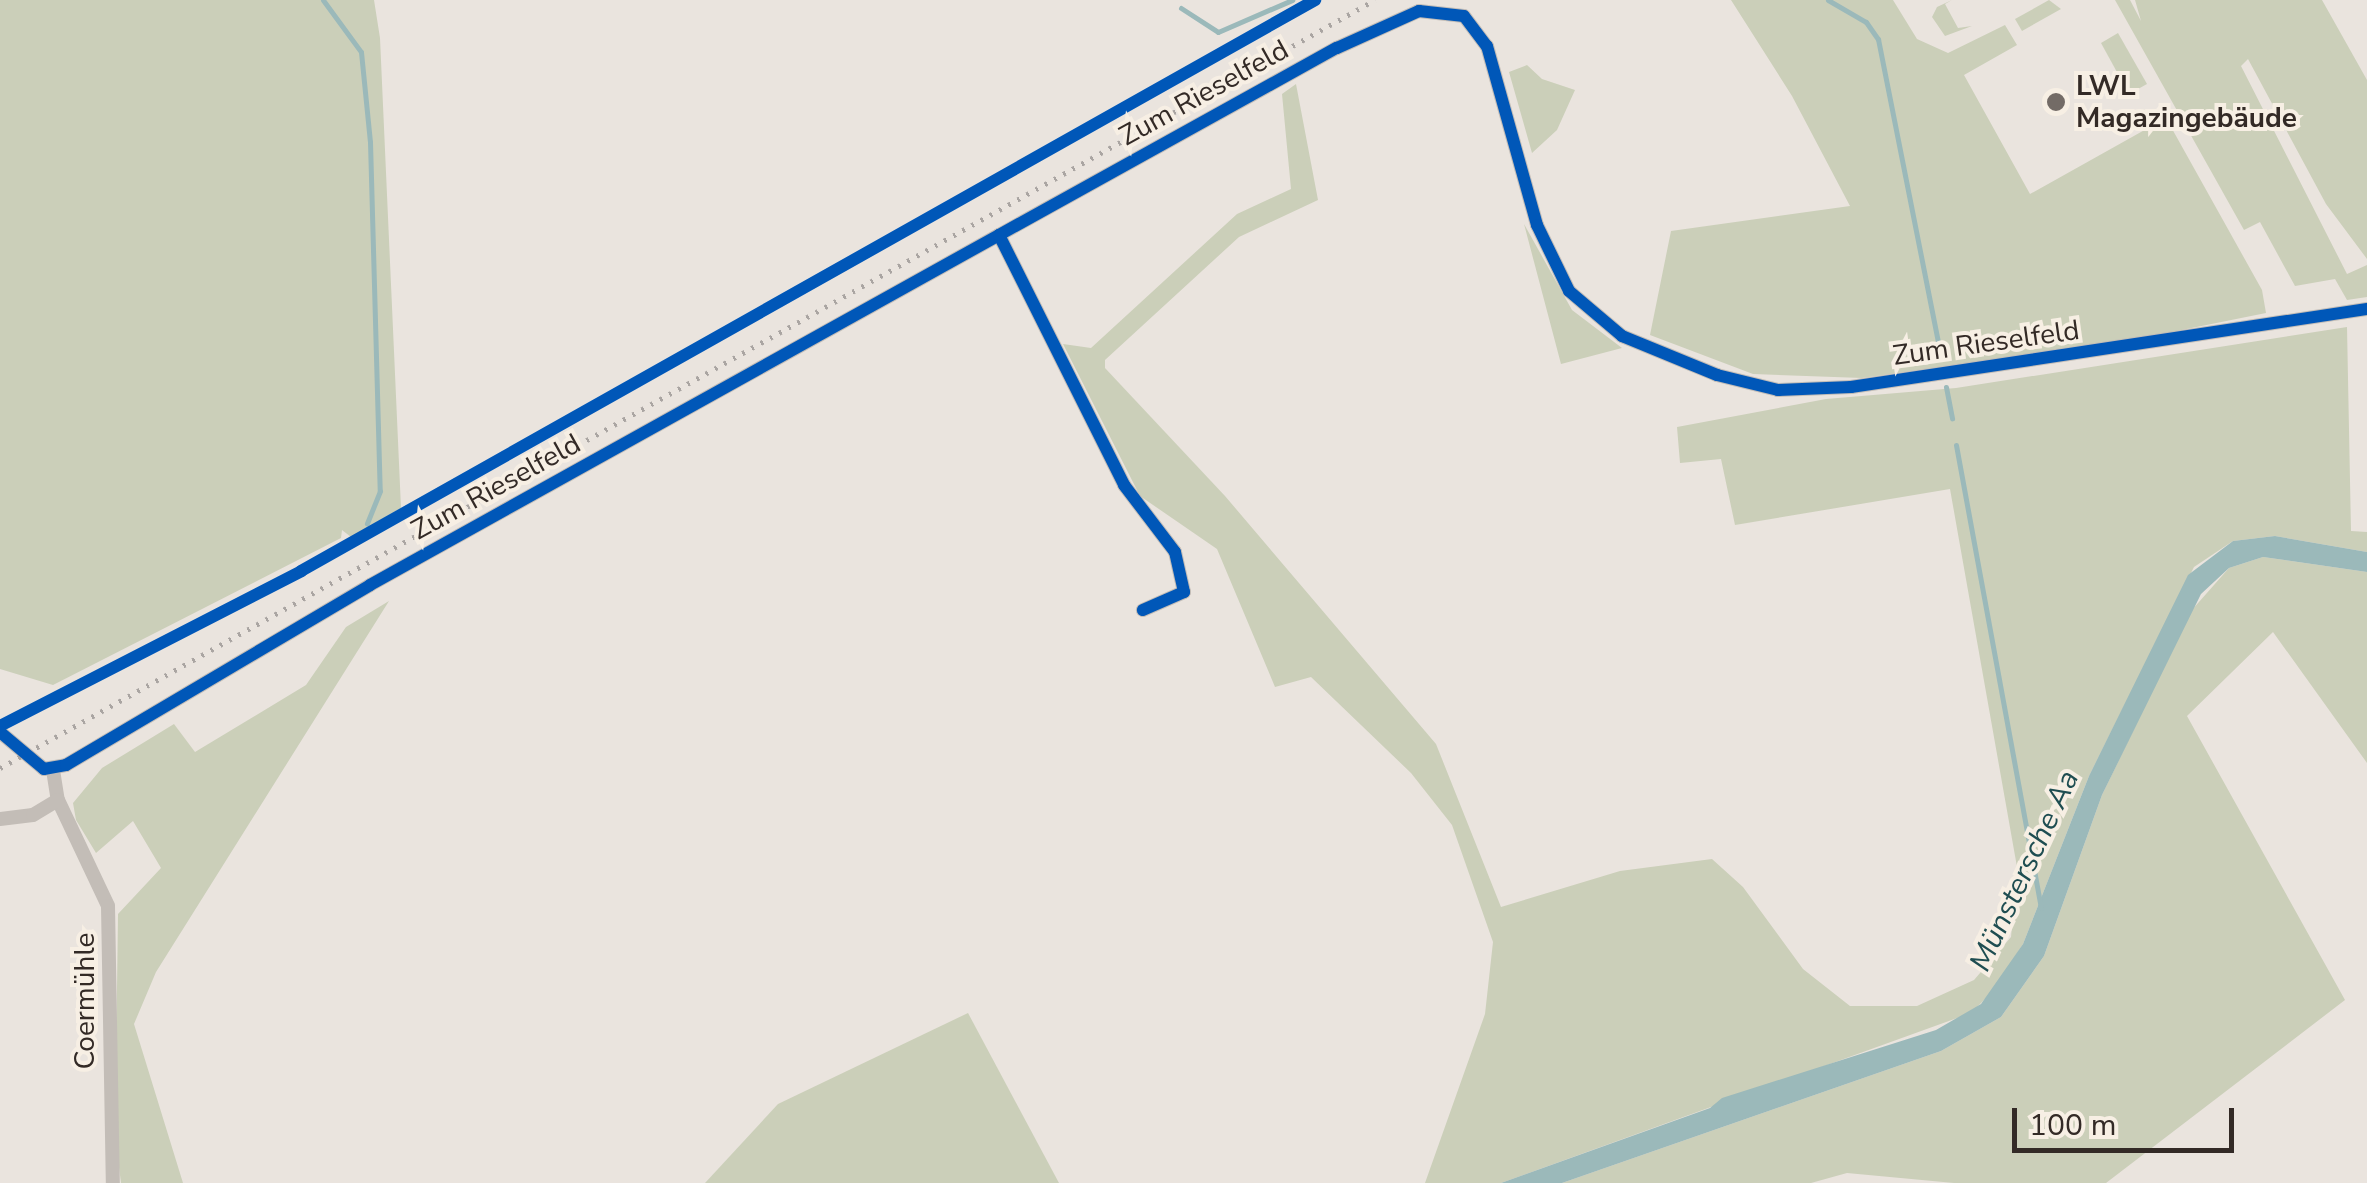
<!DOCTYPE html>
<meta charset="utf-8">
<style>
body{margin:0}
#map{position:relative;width:2367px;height:1183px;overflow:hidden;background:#eae4de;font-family:"Nunito Sans",sans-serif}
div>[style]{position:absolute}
.green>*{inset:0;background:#cbcfb9}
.water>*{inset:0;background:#9bb9ba}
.stream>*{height:5px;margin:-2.5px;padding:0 2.5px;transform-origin:2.5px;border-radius:2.5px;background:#9bb9ba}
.minor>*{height:14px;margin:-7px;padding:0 7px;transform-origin:7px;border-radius:7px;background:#c3bdb7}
.rail>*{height:5px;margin-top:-2.5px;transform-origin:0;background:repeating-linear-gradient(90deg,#aaa5a2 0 2.5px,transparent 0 10.5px)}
.cycleway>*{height:12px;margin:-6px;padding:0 6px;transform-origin:6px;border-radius:6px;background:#0057b8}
.dots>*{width:28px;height:28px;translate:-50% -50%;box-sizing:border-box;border:5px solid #f7efe4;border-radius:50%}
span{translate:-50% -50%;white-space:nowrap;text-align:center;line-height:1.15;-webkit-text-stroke:8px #f7efe4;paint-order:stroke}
.poi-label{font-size:28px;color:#332a26;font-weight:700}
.left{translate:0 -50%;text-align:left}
.street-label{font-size:28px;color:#332a26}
.water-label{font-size:30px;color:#1e4d51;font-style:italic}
.scale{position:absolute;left:2012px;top:1108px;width:222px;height:45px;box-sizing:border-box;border:5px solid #332a26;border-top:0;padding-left:12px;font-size:30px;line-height:35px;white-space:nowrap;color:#332a26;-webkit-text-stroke:8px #f7efe4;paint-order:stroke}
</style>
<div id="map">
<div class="green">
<i style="clip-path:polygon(0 0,374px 0,380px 38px,401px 508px,351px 537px,342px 530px,341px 538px,53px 685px,0 669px)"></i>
<i style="clip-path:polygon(1731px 0,1893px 0,1917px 39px,1948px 53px,2005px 25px,2017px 45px,1964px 75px,2030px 194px,2166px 118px,2262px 290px,2266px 313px,2137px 339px,1862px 378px,1753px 374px,1650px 335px,1671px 231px,1850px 206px,1792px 96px)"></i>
<i style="clip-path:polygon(1952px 0,1945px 4px,1958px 28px,1972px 26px,1945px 36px,1932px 17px,1937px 7px)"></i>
<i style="clip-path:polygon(2049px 0,2061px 9px,2022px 31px,2015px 19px)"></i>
<i style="clip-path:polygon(2115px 0,2130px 0,2141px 21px,2135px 0,2322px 0,2367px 80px,2367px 259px,2326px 204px,2248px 59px,2241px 66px,2347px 274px,2367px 265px,2367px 297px,2347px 300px,2335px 279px,2295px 286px,2260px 222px,2244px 230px)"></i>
<i style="clip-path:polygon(2118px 33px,2147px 84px,2129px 94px,2101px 43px)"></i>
<i style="clip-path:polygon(1527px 65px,1542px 79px,1575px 90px,1557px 130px,1532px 153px,1509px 72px)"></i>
<i style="clip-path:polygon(1296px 84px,1318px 200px,1239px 237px,1105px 360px,1105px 368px,1225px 496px,1436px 744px,1501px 907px,1620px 871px,1712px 859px,1743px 887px,1803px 969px,1850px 1006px,1917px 1006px,1974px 980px,2011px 937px,2017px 867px,1950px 489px,1735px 525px,1721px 459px,1680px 463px,1677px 427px,1826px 399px,1956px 388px,2347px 327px,2351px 531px,2367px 532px,2367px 552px,2275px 536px,2233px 541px,2194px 567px,2089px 776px,2023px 944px,1994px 990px,1971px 1013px,1501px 1183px,1425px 1183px,1485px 1014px,1493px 942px,1452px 825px,1411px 773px,1311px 677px,1275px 687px,1217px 549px,1140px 496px,1063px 344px,1091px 348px,1237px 214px,1291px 189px,1282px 94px)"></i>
<i style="clip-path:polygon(1524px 224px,1572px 310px,1622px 348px,1561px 364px)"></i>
<i style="clip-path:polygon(2263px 557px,2367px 572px,2367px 763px,2273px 632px,2187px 716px,2345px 1000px,2106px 1183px,1954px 1183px,1847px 1173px,1811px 1183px,1562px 1183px,1941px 1051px,2001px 1017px,2044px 956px,2102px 795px,2191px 611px,2229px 568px)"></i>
<i style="clip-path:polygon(389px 601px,156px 972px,134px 1024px,183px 1183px,121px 1183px,115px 1136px,118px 914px,161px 868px,133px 821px,96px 853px,76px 820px,73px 803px,102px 768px,174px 724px,195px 752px,306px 685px,346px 627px)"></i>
<i style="clip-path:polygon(968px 1013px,1059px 1183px,705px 1183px,778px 1104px)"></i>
</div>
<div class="water">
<i style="clip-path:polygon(2275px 536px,2367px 552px,2367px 572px,2263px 557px,2229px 568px,2201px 594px,2102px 795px,2044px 956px,2001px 1017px,1941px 1051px,1562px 1183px,1501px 1183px,1710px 1108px,1722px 1098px,1936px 1030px,1981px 1004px,2023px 944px,2089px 776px,2188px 575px,2233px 541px)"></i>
</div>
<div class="stream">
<i style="left:323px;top:0;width:64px;rotate:53.8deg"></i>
<i style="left:361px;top:52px;width:90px;rotate:84.3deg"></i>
<i style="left:370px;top:142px;width:349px;rotate:88.4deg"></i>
<i style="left:380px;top:491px;width:35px;rotate:112deg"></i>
<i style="left:1828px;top:0;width:44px;rotate:30.1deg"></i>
<i style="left:1866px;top:22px;width:21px;rotate:55deg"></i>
<i style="left:1878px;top:39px;width:324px;rotate:78.8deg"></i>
<i style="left:1181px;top:8px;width:44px;rotate:33deg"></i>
<i style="left:1218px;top:32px;width:81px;rotate:-23.4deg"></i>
<i style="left:1946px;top:387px;width:32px;rotate:79deg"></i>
<i style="left:1956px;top:445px;width:471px;rotate:79.6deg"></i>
</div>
<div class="minor">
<i style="left:999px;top:235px;width:280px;rotate:63.4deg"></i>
<i style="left:1124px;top:485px;width:84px;rotate:52.7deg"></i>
<i style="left:1175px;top:552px;width:41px;rotate:77.3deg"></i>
<i style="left:1184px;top:592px;width:45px;rotate:156.3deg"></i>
<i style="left:0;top:732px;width:57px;rotate:40.1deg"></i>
<i style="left:44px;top:769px;width:22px;rotate:-10deg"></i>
<i style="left:66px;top:765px;width:353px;rotate:-30.6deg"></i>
<i style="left:370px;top:585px;width:720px;rotate:-29.09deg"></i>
<i style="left:999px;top:235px;width:386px;rotate:-29deg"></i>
<i style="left:1337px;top:48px;width:90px;rotate:-24.3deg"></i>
<i style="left:1419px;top:11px;width:45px;rotate:6.3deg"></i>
<i style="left:1464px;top:16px;width:38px;rotate:53deg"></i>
<i style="left:1487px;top:46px;width:186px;rotate:74.4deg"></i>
<i style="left:1537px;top:225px;width:73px;rotate:64.1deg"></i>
<i style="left:1569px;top:291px;width:70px;rotate:40.3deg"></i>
<i style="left:1622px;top:336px;width:103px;rotate:22.3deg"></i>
<i style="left:1717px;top:375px;width:63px;rotate:13.8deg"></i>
<i style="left:1778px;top:390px;width:73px;rotate:-2.4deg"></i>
<i style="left:1851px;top:387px;width:522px;rotate:-8.6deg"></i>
<i style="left:53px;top:770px;width:30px;rotate:81deg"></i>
<i style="left:58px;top:800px;width:117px;rotate:64.7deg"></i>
<i style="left:108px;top:906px;width:277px;rotate:89deg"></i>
<i style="left:0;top:819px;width:33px;rotate:-7deg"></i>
<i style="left:33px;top:815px;width:29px;rotate:-31deg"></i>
</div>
<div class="rail">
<i style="left:0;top:768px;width:1575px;rotate:-29.19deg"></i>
</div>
<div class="cycleway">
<i style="left:999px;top:235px;width:280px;rotate:63.4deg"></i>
<i style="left:1124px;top:485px;width:84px;rotate:52.7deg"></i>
<i style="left:1175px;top:552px;width:41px;rotate:77.3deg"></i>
<i style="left:1184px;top:592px;width:45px;rotate:156.3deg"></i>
<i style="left:0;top:726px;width:339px;rotate:-27.2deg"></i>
<i style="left:301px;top:571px;width:1164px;rotate:-29.38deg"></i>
<i style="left:0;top:732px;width:57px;rotate:40.1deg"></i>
<i style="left:44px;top:769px;width:22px;rotate:-10deg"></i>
<i style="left:66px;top:765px;width:353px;rotate:-30.6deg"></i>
<i style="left:370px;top:585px;width:720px;rotate:-29.09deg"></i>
<i style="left:999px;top:235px;width:386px;rotate:-29deg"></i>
<i style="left:1337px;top:48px;width:90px;rotate:-24.3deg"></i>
<i style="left:1419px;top:11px;width:45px;rotate:6.3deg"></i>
<i style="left:1464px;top:16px;width:38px;rotate:53deg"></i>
<i style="left:1487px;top:46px;width:186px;rotate:74.4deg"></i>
<i style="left:1537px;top:225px;width:73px;rotate:64.1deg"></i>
<i style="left:1569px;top:291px;width:70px;rotate:40.3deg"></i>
<i style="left:1622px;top:336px;width:103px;rotate:22.3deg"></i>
<i style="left:1717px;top:375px;width:63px;rotate:13.8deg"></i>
<i style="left:1778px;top:390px;width:73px;rotate:-2.4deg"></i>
<i style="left:1851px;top:387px;width:522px;rotate:-8.6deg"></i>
</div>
<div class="dots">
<i style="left:2056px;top:102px;background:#736b66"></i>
</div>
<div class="poi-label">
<span class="left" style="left:2076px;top:102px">LWL<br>Magazingebäude</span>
</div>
<div class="street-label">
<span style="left:1204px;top:93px;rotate:-29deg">Zum Rieselfeld</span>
<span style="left:1986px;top:343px;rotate:-8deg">Zum Rieselfeld</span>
<span style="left:496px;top:487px;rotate:-29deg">Zum Rieselfeld</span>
<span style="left:85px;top:1001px;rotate:-90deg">Coermühle</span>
</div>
<div class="water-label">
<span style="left:2025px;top:871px;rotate:-65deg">Münstersche Aa</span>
</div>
<div class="scale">100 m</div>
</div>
